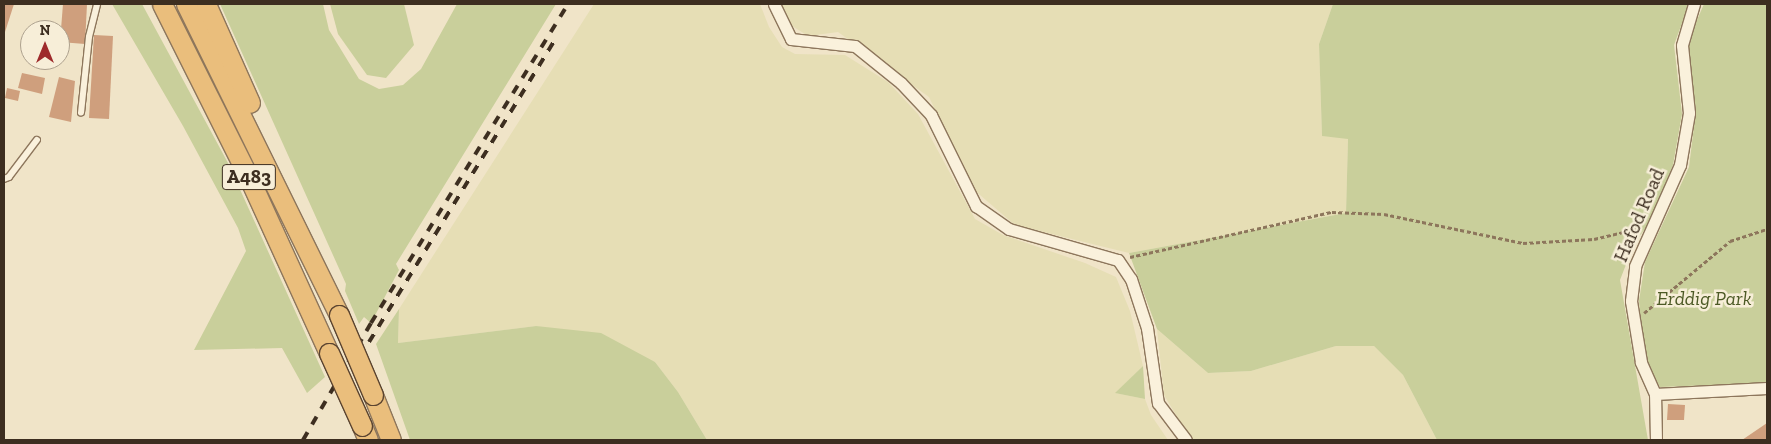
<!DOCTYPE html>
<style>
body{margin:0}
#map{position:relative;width:1771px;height:444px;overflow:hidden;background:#f0e4c8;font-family:"Zilla Slab",serif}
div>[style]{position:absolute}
.farmland>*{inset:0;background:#e6deb5}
.green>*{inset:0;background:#c9cf9b}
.building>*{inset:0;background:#cf9f7d}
.path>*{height:2.5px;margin-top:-1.25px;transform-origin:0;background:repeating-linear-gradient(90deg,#8d765c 0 4px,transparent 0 6.5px)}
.roads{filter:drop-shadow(1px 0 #8d765c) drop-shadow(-1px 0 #8d765c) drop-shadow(0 1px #8d765c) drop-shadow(0 -1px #8d765c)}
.service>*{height:5.5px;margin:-2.75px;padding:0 2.75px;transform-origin:2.75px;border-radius:2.75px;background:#faf1dc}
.minor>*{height:11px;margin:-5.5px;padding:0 5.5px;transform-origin:5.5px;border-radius:5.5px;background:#faf1dc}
.trunk>*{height:19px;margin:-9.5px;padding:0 9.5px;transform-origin:9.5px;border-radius:9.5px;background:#eabe7c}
.rail>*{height:4px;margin-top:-2px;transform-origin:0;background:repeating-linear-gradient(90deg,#3d2e20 0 9px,transparent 0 18px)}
.bridges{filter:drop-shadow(1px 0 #5b4430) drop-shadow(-1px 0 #5b4430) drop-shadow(0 1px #5b4430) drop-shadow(0 -1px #5b4430)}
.trunk-bridge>*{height:19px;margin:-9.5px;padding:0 9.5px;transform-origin:9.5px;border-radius:9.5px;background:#eabe7c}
span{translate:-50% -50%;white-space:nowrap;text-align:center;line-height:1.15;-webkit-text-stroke:5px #f7eed8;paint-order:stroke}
.shield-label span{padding:1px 4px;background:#f7eed8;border:1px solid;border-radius:4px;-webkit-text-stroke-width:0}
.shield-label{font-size:19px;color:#3d2e20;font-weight:700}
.street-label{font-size:20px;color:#3d2e20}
.park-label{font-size:20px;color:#4d5a26;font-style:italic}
.frame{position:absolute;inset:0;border:5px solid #3d2e20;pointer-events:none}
.north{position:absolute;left:20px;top:20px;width:50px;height:50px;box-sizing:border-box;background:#f7eed8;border:1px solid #ada18e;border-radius:50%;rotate:0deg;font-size:14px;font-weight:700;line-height:20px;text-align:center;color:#3d2e20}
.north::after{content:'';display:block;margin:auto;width:18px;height:22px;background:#9e2a2b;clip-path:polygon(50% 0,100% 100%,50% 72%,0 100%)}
</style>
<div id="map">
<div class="farmland">
<i style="clip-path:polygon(594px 4px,760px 4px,769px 27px,782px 47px,795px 54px,845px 55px,888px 82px,918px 114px,975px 219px,1003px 235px,1085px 263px,1116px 277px,1130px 311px,1143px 366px,1116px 393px,1145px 399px,1151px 415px,1168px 440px,707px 440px,678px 392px,655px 362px,536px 326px,398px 343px,399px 309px)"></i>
<i style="clip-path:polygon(781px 4px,1333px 4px,1319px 44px,1322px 136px,1348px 138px,1346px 213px,1129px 253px,1015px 225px,973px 189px,929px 97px,838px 32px,808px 36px,789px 24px)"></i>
<i style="clip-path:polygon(1157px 329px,1208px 373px,1251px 371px,1336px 346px,1374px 346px,1403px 375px,1437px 440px,1191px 440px,1164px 395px)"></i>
</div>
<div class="green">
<i style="clip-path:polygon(112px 4px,142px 4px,228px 163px,325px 377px,307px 393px,282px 348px,194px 350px,246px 251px,238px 228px,183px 126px)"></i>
<i style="clip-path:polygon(220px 4px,323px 4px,329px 30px,359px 79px,379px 89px,403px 85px,421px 69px,457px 4px,556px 4px,396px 264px,399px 270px,371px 323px,364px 317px,359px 324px,345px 291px,346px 284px)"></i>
<i style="clip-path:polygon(330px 4px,404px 4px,414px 45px,386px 78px,367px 75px,338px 34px)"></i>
<i style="clip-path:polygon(1333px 4px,1689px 4px,1674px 45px,1682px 114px,1673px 165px,1650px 222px,1634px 244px,1620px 280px,1648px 440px,1437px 440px,1403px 375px,1374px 346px,1336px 346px,1251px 371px,1208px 373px,1157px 329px,1129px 253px,1346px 213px,1348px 139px,1322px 136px,1319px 44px)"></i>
<i style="clip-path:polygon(1704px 4px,1767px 4px,1767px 383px,1660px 387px,1644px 360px,1639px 301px,1645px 262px,1689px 167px,1696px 110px,1686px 45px)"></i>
<i style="clip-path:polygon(399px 309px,398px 343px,536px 326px,601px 333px,655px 362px,678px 392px,707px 440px,410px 440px,376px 344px)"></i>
<i style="clip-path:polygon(1143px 366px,1145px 399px,1115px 393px)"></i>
</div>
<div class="building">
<i style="clip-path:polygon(4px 4px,14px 4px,5px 32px,4px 31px)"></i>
<i style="clip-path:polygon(63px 4px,87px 4px,85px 44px,60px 42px)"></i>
<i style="clip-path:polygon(94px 35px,113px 36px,109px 119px,89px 118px)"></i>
<i style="clip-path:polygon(22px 73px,45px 78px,42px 94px,18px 88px)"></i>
<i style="clip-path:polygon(59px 77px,75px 81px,71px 122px,49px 117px)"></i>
<i style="clip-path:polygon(7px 88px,20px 91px,18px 101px,5px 98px)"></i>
<i style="clip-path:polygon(1668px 404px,1685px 405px,1684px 420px,1667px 420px)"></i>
<i style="clip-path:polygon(1767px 423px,1767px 440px,1742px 440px)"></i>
</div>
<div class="path">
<i style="left:1130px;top:257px;width:207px;rotate:-12.6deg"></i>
<i style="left:1332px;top:212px;width:52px;rotate:2.2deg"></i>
<i style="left:1384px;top:214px;width:142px;rotate:11.8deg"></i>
<i style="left:1523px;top:243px;width:71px;rotate:-3.2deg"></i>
<i style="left:1594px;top:239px;width:47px;rotate:-13.4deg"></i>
<i style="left:1644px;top:313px;width:112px;rotate:-39.9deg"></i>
<i style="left:1730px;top:241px;width:39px;rotate:-18deg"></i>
</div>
<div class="roads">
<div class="service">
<i style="left:81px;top:113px;width:76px;rotate:-84deg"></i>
<i style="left:89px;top:37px;width:34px;rotate:-76deg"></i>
<i style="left:4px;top:179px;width:5px;rotate:-22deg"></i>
<i style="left:9px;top:177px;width:46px;rotate:-52.9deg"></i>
</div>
<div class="minor">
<i style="left:774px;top:4px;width:39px;rotate:64deg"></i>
<i style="left:791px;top:39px;width:64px;rotate:6.2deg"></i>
<i style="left:855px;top:46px;width:59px;rotate:38.8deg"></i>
<i style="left:901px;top:83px;width:44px;rotate:46.8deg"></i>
<i style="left:931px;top:115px;width:102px;rotate:63.7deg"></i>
<i style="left:976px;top:206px;width:40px;rotate:34.9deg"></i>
<i style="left:1009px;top:229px;width:113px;rotate:15.9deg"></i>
<i style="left:1118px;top:260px;width:23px;rotate:56deg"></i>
<i style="left:1131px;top:279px;width:52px;rotate:71.9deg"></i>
<i style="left:1147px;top:328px;width:76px;rotate:81.7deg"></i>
<i style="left:1158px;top:403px;width:46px;rotate:52.9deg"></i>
<i style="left:1655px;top:394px;width:112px;rotate:-3.1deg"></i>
<i style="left:1656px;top:440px;width:46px;rotate:-91.2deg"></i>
<i style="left:1655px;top:394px;width:35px;rotate:-114deg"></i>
<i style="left:1641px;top:362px;width:62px;rotate:-99.3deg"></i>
<i style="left:1631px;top:301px;width:35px;rotate:-83deg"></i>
<i style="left:1635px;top:266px;width:111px;rotate:-66deg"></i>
<i style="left:1680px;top:165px;width:53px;rotate:-80.2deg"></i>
<i style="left:1689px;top:113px;width:68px;rotate:-95.9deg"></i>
<i style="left:1682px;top:45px;width:43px;rotate:-73.7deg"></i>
</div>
<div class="trunk">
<i style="left:162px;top:4px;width:197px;rotate:63.4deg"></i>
<i style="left:250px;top:180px;width:190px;rotate:65.5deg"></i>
<i style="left:186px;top:4px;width:347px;rotate:63.8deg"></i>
<i style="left:206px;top:4px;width:108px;rotate:66deg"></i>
<i style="left:373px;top:395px;width:48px;rotate:68.2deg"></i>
<i style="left:362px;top:426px;width:15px;rotate:67deg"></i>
</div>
</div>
<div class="rail">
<i style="left:369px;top:342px;width:359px;rotate:-58.4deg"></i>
<i style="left:303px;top:440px;width:135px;rotate:-59.8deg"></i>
<i style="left:371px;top:323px;width:375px;rotate:-58.3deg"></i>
</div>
<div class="bridges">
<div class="trunk-bridge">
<i style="left:339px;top:315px;width:87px;rotate:67deg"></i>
<i style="left:329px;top:353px;width:80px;rotate:65.7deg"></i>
</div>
</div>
<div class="shield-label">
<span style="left:249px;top:177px">A483</span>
</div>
<div class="street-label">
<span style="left:1639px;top:215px;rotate:-67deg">Hafod Road</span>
</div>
<div class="park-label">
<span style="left:1704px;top:298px">Erddig Park</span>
</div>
<div class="frame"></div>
<div class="north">N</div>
</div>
